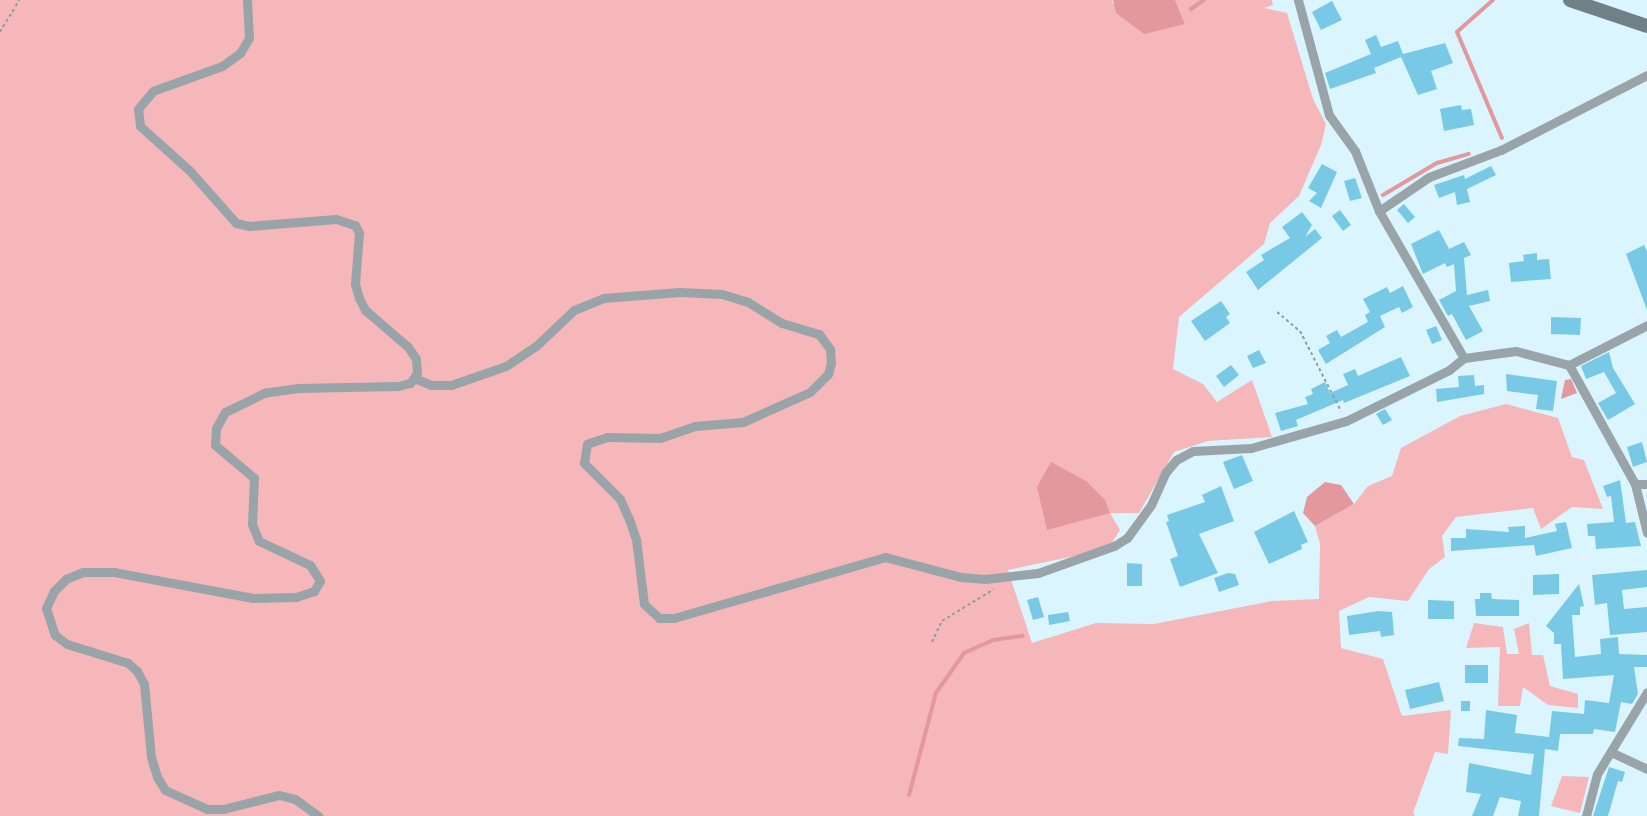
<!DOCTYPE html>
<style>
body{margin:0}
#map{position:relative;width:1647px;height:816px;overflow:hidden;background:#dbf5ff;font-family:"DM Sans",sans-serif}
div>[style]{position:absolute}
.green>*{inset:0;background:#f6b7bb}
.water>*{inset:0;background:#e2989d}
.stream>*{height:4px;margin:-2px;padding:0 2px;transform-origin:2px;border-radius:2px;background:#e2989d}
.building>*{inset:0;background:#77c9e5}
.path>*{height:2px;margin-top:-1px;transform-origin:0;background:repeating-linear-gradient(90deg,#8a9da4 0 3px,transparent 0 6px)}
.street>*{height:9px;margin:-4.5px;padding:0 4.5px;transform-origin:4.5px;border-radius:4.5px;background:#99a4a8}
.secondary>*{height:14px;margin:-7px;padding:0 7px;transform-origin:7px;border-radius:7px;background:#708086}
span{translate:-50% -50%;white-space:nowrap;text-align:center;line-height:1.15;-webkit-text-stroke:6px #fdfdfd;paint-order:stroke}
</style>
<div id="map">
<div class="green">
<i style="clip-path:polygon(0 0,1113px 0,1112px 3px,1185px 24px,1175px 0,1272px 0,1273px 5px,1264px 8px,1287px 13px,1313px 99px,1326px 124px,1321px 145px,1299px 196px,1270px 223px,1264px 244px,1179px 317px,1173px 369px,1203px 384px,1217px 402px,1252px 380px,1272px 437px,1208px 441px,1174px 452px,1139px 513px,1110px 513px,1120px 530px,1108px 549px,1008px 570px,1032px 643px,1096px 623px,1154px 624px,1272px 601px,1319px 599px,1320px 544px,1315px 526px,1354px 504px,1368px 486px,1392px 476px,1401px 448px,1460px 416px,1506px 404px,1558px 418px,1572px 457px,1584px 460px,1603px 509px,1572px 507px,1541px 529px,1533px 508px,1456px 517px,1442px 536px,1445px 557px,1429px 569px,1408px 601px,1369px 597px,1339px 611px,1341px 648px,1383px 659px,1402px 716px,1451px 710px,1448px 754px,1435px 752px,1413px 813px,1415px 816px,0 816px)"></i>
<i style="clip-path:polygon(1474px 623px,1503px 627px,1507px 654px,1519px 654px,1514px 629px,1529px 623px,1532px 655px,1543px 655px,1550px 686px,1578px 694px,1578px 708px,1548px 705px,1523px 687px,1520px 706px,1498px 706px,1500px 647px,1466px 648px)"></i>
<i style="clip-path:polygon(1562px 776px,1589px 777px,1580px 813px,1551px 806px)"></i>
</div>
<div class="water">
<i style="clip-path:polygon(1113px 0,1175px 0,1185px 24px,1144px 34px,1116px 13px)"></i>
<i style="clip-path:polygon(1571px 379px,1577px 393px,1561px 399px,1565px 380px)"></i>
<i style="clip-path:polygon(1051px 462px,1086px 481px,1105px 500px,1110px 513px,1047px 530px,1037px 487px)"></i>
<i style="clip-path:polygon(1325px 482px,1341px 485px,1354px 504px,1315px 526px,1303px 513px,1307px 497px)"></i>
</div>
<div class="stream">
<i style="left:1493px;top:0;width:48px;rotate:138.4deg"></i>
<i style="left:1457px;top:32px;width:115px;rotate:67deg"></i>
<i style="left:1191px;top:9px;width:16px;rotate:-35deg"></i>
<i style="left:1383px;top:195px;width:63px;rotate:-30.7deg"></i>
<i style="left:1437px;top:163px;width:33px;rotate:-16deg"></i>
<i style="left:909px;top:795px;width:106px;rotate:-75.2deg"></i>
<i style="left:936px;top:693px;width:49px;rotate:-55deg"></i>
<i style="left:964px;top:653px;width:32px;rotate:-24deg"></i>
<i style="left:993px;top:640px;width:30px;rotate:-8deg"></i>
</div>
<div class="building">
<i style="clip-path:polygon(1332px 1px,1342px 20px,1321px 30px,1312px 12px)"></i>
<i style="clip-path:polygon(1376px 35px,1381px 47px,1398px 41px,1403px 54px,1445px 43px,1453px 63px,1431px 71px,1437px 89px,1418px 95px,1401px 57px,1374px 68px,1376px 73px,1330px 89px,1325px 73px,1371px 54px,1365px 40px)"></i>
<i style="clip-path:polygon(1461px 105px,1462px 110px,1471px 109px,1474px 125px,1444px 131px,1440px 109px)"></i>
<i style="clip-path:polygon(1322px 164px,1337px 172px,1321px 208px,1309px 201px,1317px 193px,1308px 188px)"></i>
<i style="clip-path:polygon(1491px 166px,1496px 175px,1467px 189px,1470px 202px,1457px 205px,1455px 192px,1439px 198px,1434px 185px,1464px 175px,1465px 179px)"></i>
<i style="clip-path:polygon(1355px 178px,1362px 198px,1350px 201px,1344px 181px)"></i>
<i style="clip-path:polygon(1404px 204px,1415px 217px,1408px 223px,1397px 210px)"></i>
<i style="clip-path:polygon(1340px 210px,1351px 225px,1343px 231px,1332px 216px)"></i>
<i style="clip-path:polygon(1302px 212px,1312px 225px,1305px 237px,1315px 229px,1322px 238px,1258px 290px,1246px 272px,1264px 260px,1261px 255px,1290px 238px,1282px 227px)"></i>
<i style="clip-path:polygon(1439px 230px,1449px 249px,1464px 242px,1471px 255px,1464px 258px,1467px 295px,1488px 290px,1490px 301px,1469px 306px,1483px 331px,1466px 340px,1452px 314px,1448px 316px,1439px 300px,1456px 291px,1454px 264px,1447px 267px,1445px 263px,1423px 274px,1411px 244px)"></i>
<i style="clip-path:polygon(1644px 245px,1647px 251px,1647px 310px,1626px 254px)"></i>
<i style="clip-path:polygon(1537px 253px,1537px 260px,1549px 259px,1551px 279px,1511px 282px,1509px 263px,1524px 261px,1523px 255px)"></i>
<i style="clip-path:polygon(1403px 286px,1413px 307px,1402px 313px,1399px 307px,1380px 316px,1385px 327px,1326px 364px,1318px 350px,1330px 343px,1326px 336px,1337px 330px,1341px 337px,1368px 322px,1365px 315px,1370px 312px,1363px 299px,1387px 287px,1390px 293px)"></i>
<i style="clip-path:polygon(1221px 301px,1230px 314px,1226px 317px,1230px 323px,1205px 341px,1191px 321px)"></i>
<i style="clip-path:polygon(1551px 317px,1581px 318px,1580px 335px,1551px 334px)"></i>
<i style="clip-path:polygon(1436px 326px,1442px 340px,1432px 344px,1426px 330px)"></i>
<i style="clip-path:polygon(1259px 350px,1266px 363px,1253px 368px,1247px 356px)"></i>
<i style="clip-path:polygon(1609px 352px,1613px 368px,1635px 404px,1608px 420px,1598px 403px,1616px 393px,1604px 372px,1586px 379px,1581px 366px)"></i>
<i style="clip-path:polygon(1401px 357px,1410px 376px,1344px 403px,1343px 400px,1296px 420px,1298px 426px,1281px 431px,1275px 413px,1308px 404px,1305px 397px,1313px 394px,1311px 389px,1325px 382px,1330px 393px,1348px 385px,1343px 374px,1355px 369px,1358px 376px)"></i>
<i style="clip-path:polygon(1231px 365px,1239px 375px,1224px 387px,1216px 376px)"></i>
<i style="clip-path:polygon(1506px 374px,1557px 381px,1553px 411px,1536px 409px,1538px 395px,1507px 391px)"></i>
<i style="clip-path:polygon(1474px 375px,1475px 386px,1484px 385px,1484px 394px,1437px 402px,1436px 389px,1459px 387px,1458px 376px)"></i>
<i style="clip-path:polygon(1385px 409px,1392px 420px,1383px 425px,1376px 414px)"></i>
<i style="clip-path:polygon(1642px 442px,1647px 462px,1633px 467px,1627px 447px)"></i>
<i style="clip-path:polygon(1242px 455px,1253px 481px,1234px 489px,1223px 462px)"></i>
<i style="clip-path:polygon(1620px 480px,1626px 523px,1635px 522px,1641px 546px,1596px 549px,1595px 536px,1588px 536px,1587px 524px,1614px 522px,1611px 496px,1607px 497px,1603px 486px)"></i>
<i style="clip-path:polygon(1221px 486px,1234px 521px,1199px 534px,1218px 573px,1180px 587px,1170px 559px,1178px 556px,1166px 522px,1169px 521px,1167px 515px,1205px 502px,1202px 495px)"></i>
<i style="clip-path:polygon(1294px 511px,1308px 542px,1301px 545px,1302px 549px,1269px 564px,1254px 532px)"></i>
<i style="clip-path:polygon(1566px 522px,1572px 548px,1536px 556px,1534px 545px,1451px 551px,1451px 538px,1466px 538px,1466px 529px,1509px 532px,1508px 527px,1525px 526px,1525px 538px,1557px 531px,1555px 524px)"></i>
<i style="clip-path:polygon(1127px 563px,1142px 564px,1142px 586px,1127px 586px)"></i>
<i style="clip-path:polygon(1647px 570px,1647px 587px,1622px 590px,1624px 609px,1647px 607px,1647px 632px,1610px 635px,1607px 603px,1595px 605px,1592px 575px)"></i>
<i style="clip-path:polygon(1228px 573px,1235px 574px,1239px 585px,1219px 592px,1214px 578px)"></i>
<i style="clip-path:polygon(1559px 574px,1559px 594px,1533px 595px,1533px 575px)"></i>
<i style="clip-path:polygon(1579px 584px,1584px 606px,1580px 607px,1580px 615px,1572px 615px,1575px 657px,1601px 654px,1600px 639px,1618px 637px,1619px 654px,1647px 655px,1647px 667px,1634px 667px,1638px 694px,1632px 704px,1621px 702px,1615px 732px,1594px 729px,1593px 734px,1560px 734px,1558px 751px,1545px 749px,1539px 816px,1518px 816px,1521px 801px,1500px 797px,1493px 816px,1472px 816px,1481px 794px,1466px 792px,1469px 763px,1531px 775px,1534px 754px,1458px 746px,1459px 738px,1484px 739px,1486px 710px,1517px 715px,1515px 733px,1549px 737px,1552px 711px,1584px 714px,1585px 700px,1609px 703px,1614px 675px,1563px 679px,1561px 644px,1554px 644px,1554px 633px,1546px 626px)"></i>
<i style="clip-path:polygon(1480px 593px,1491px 593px,1492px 599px,1519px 600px,1519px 616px,1476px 616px,1475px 599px,1480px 599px)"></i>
<i style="clip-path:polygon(1038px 597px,1044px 617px,1033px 620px,1027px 600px)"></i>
<i style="clip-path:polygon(1428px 600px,1454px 601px,1454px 619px,1428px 619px)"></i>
<i style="clip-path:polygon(1378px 611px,1392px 612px,1394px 635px,1381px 637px,1380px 631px,1349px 635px,1347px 616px)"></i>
<i style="clip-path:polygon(1068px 612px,1070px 621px,1049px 625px,1048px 615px)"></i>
<i style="clip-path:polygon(1465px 665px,1488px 665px,1488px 683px,1465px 683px)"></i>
<i style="clip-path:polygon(1439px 682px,1444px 701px,1410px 709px,1405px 690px)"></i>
<i style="clip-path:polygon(1461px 701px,1470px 701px,1470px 711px,1461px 711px)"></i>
<i style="clip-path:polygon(1609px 767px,1625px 772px,1622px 782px,1618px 781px,1608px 816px,1593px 816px)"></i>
</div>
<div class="path">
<i style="left:0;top:32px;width:37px;rotate:-59deg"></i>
<i style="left:1277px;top:312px;width:30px;rotate:40deg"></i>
<i style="left:1300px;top:331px;width:90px;rotate:62.9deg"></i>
<i style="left:932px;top:642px;width:23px;rotate:-65deg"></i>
<i style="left:942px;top:621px;width:61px;rotate:-31.6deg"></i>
</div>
<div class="street">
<i style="left:247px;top:0;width:38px;rotate:87deg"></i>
<i style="left:249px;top:38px;width:17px;rotate:121deg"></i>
<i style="left:240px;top:53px;width:22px;rotate:144deg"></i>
<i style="left:222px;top:66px;width:73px;rotate:160.1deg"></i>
<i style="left:153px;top:91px;width:23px;rotate:130deg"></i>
<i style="left:138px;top:109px;width:17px;rotate:83deg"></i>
<i style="left:140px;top:126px;width:67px;rotate:42deg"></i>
<i style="left:190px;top:171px;width:69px;rotate:48.5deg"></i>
<i style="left:236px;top:223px;width:13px;rotate:13deg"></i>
<i style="left:249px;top:226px;width:87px;rotate:-4.6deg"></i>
<i style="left:336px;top:219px;width:20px;rotate:18deg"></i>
<i style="left:355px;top:225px;width:9px;rotate:63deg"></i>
<i style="left:359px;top:233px;width:51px;rotate:94.5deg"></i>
<i style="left:355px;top:284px;width:15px;rotate:74deg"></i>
<i style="left:359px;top:298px;width:13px;rotate:63deg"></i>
<i style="left:365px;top:310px;width:57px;rotate:40.7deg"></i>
<i style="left:408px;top:347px;width:14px;rotate:56deg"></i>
<i style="left:416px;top:359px;width:14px;rotate:86deg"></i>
<i style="left:417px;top:373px;width:12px;rotate:125deg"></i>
<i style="left:410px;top:383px;width:12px;rotate:166deg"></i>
<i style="left:398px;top:386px;width:100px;rotate:178.9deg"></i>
<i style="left:298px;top:388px;width:34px;rotate:172deg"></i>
<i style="left:264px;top:393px;width:43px;rotate:154deg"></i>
<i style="left:225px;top:412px;width:18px;rotate:119deg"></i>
<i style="left:216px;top:428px;width:17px;rotate:93deg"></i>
<i style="left:215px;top:445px;width:51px;rotate:40.2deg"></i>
<i style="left:254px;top:478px;width:46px;rotate:92.5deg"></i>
<i style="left:252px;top:524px;width:18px;rotate:68deg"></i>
<i style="left:259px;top:541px;width:56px;rotate:25.2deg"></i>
<i style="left:310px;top:565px;width:19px;rotate:58deg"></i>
<i style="left:320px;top:581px;width:12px;rotate:121deg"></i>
<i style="left:314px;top:591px;width:20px;rotate:162deg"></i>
<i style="left:295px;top:597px;width:42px;rotate:178.6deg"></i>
<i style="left:253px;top:598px;width:141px;rotate:-169.4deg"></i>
<i style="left:114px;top:572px;width:31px;rotate:180deg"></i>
<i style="left:83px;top:572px;width:18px;rotate:158deg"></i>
<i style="left:66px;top:579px;width:17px;rotate:135deg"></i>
<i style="left:54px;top:591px;width:19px;rotate:115deg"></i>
<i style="left:46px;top:608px;width:28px;rotate:72deg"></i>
<i style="left:55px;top:635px;width:15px;rotate:37deg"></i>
<i style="left:67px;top:644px;width:64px;rotate:17.3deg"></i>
<i style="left:128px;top:663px;width:12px;rotate:42deg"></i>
<i style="left:137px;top:671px;width:15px;rotate:62deg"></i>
<i style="left:144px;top:684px;width:73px;rotate:84.5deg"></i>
<i style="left:151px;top:757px;width:21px;rotate:73deg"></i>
<i style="left:157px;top:777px;width:15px;rotate:58deg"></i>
<i style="left:165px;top:790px;width:46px;rotate:24.3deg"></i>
<i style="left:207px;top:809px;width:16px"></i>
<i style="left:223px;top:809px;width:58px;rotate:-14deg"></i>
<i style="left:279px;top:795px;width:16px;rotate:14deg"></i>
<i style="left:295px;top:799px;width:29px;rotate:36deg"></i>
<i style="left:1298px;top:0;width:119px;rotate:74.9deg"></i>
<i style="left:1329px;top:115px;width:44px;rotate:54.2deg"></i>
<i style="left:1355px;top:151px;width:65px;rotate:68.2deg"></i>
<i style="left:1379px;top:211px;width:170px;rotate:60deg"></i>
<i style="left:1379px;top:211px;width:60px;rotate:-34.2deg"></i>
<i style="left:1429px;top:177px;width:77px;rotate:-20.6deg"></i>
<i style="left:1501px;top:150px;width:164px;rotate:-27.2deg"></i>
<i style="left:1569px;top:365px;width:88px;rotate:-27.1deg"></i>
<i style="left:414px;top:378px;width:18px;rotate:22deg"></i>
<i style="left:431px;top:385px;width:20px"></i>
<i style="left:451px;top:385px;width:58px;rotate:-19.1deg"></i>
<i style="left:506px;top:366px;width:36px;rotate:-34deg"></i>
<i style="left:536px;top:346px;width:52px;rotate:-43.5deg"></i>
<i style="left:574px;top:310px;width:31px;rotate:-22deg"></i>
<i style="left:603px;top:298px;width:77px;rotate:-4.5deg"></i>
<i style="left:680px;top:292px;width:42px;rotate:2.7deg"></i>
<i style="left:722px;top:294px;width:27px;rotate:17deg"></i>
<i style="left:748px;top:302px;width:40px;rotate:32deg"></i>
<i style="left:782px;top:323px;width:39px;rotate:17deg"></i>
<i style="left:819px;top:334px;width:19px;rotate:54deg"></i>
<i style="left:830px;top:349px;width:14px;rotate:86deg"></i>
<i style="left:831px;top:363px;width:11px;rotate:105deg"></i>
<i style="left:828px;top:374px;width:25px;rotate:135deg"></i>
<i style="left:810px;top:392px;width:73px;rotate:155.9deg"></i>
<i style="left:743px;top:422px;width:48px;rotate:175.2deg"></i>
<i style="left:695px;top:426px;width:37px;rotate:161deg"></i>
<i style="left:660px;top:438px;width:53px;rotate:-178.9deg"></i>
<i style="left:607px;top:437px;width:21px;rotate:161deg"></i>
<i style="left:587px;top:444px;width:19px;rotate:99deg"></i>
<i style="left:584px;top:463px;width:51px;rotate:45deg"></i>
<i style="left:620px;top:499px;width:22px;rotate:66deg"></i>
<i style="left:629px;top:519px;width:21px;rotate:71deg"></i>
<i style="left:636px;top:539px;width:65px;rotate:83deg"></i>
<i style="left:644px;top:604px;width:21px;rotate:43deg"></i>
<i style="left:659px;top:618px;width:15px"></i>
<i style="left:674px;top:618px;width:220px;rotate:-16.1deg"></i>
<i style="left:885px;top:557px;width:79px;rotate:14.7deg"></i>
<i style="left:961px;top:577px;width:24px;rotate:5deg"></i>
<i style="left:985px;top:579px;width:53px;rotate:-6.5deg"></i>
<i style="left:1038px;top:573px;width:81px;rotate:-19.6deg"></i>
<i style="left:1114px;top:546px;width:15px;rotate:-32deg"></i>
<i style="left:1127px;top:538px;width:41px;rotate:-54deg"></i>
<i style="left:1151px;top:505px;width:36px;rotate:-66deg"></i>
<i style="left:1166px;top:472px;width:16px;rotate:-50deg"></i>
<i style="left:1176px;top:460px;width:19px;rotate:-28deg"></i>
<i style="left:1193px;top:451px;width:58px;rotate:-3deg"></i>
<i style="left:1251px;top:448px;width:99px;rotate:-15.9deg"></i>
<i style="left:1346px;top:421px;width:115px;rotate:-26.3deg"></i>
<i style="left:1449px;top:370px;width:19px;rotate:-39deg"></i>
<i style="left:1464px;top:358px;width:52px;rotate:-7.7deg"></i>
<i style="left:1516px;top:351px;width:55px;rotate:14.8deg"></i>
<i style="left:1569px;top:365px;width:136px;rotate:61deg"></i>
<i style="left:1635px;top:484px;width:50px;rotate:76.2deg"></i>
<i style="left:1635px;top:484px;width:12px"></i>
<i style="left:1613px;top:753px;width:38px;rotate:25deg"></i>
<i style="left:1586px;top:816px;width:43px;rotate:-75.3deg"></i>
<i style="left:1597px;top:774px;width:96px;rotate:-58.6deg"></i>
</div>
<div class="secondary">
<i style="left:1570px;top:0;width:81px;rotate:18.7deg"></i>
</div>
</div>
